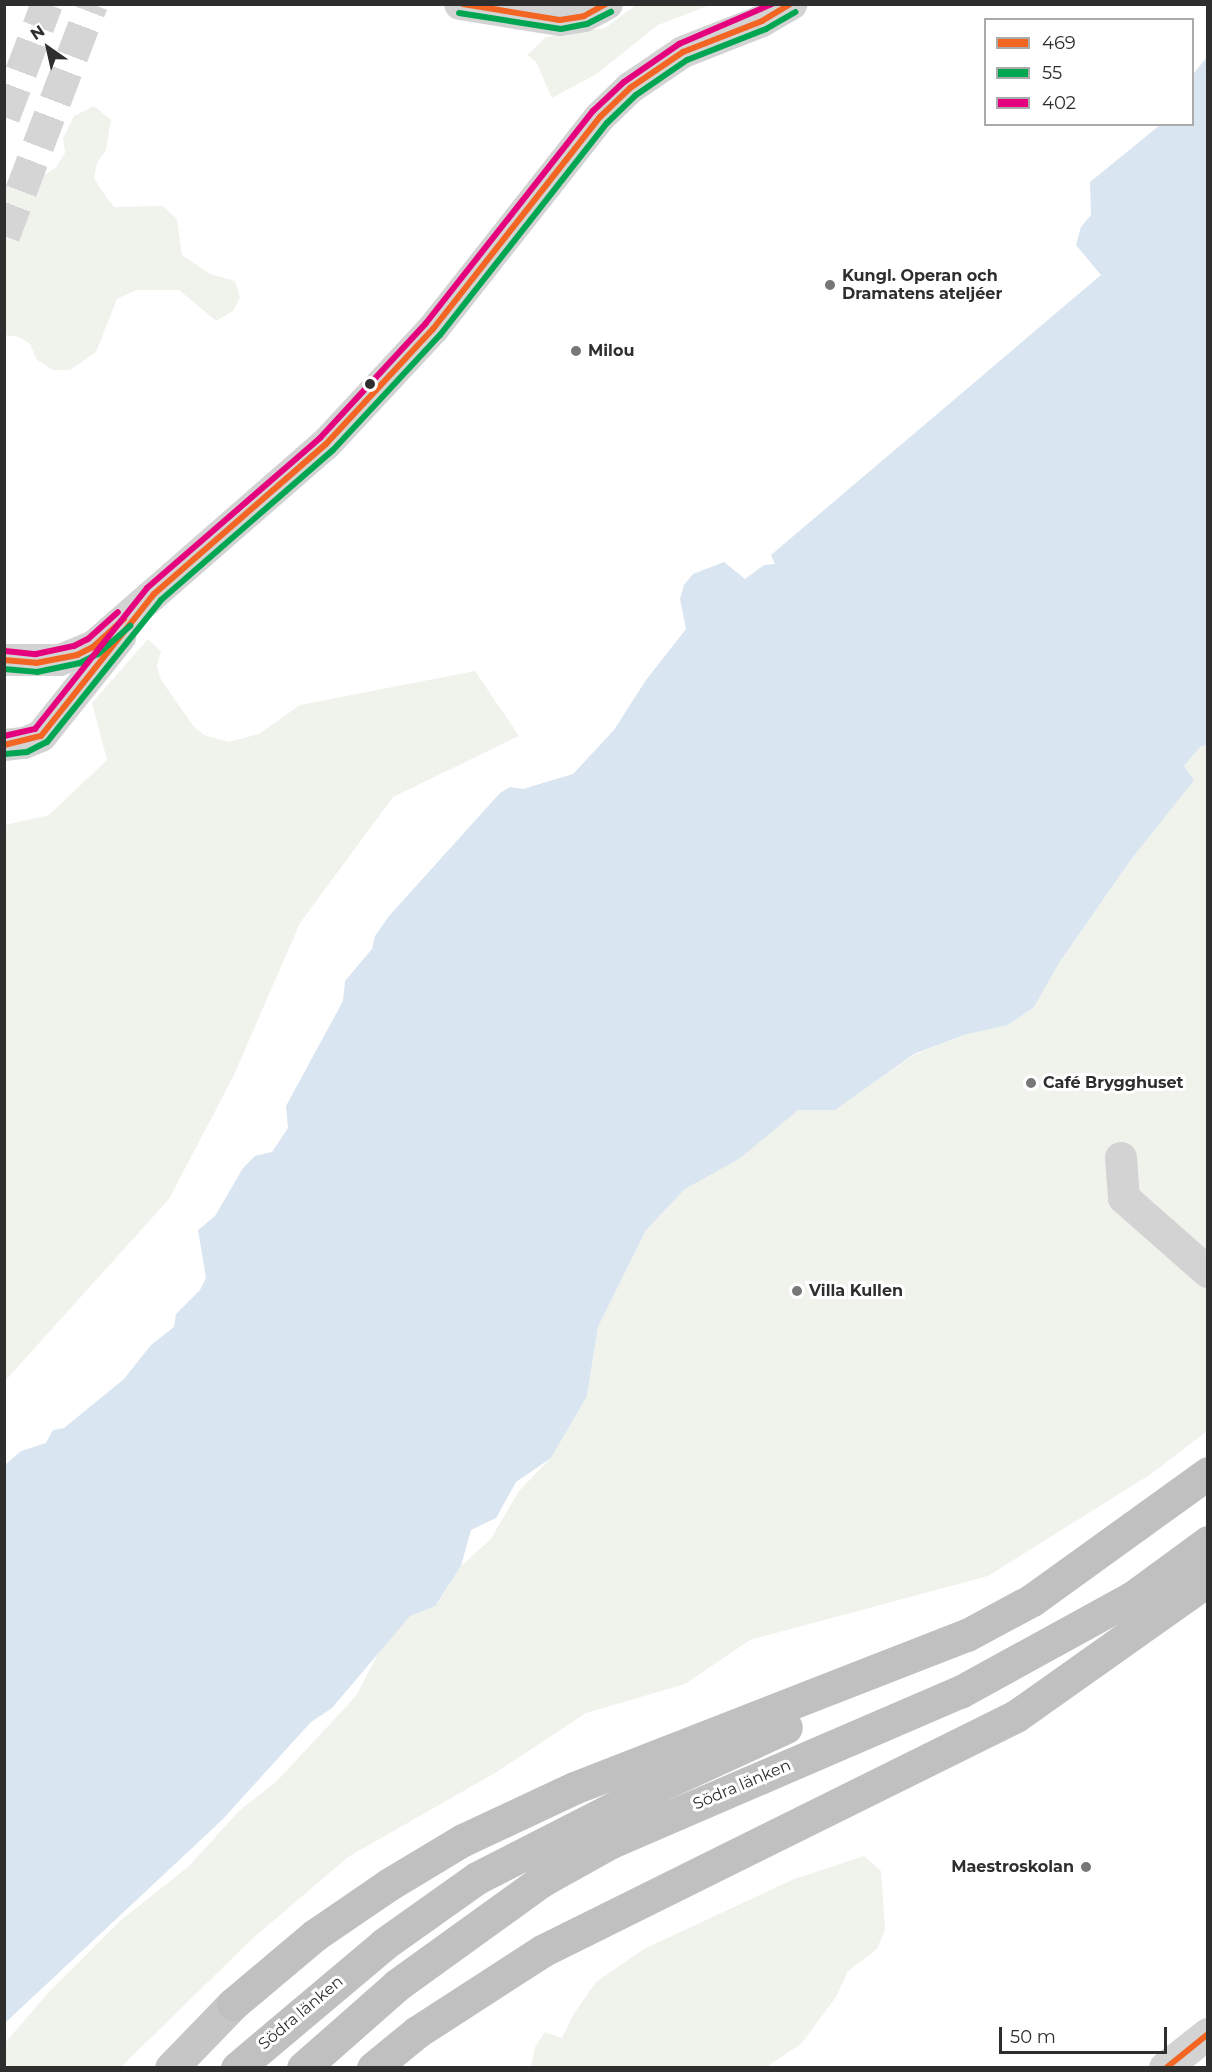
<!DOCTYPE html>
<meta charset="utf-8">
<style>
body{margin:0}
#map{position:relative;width:1212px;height:2072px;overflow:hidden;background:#fff;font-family:Montserrat,sans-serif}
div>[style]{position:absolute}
.green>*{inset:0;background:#eff3ec}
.water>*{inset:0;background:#d9e5f0}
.minor-tunnel>*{height:32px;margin-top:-16px;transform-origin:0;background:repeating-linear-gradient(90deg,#d5d5d5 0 32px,transparent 0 48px)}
.minor>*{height:32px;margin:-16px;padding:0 16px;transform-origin:16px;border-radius:16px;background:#d3d3d3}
.major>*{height:33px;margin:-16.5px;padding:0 16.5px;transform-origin:16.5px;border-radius:16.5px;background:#c6c6c6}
.highway>*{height:33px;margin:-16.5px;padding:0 16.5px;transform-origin:16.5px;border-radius:16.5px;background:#c0c0c0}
.bus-1>*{height:6px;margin:-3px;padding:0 3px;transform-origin:3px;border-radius:3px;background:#f26522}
.bus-2>*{height:6px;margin:-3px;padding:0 3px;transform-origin:3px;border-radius:3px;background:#00a651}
.bus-3>*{height:6px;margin:-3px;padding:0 3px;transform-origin:3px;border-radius:3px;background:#e5007d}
.dots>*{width:16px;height:16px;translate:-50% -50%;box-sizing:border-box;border:3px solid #fff;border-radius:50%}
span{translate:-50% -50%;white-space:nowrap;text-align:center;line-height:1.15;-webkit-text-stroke:6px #fff;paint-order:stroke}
.poi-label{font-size:16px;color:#2e2e2e;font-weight:700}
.left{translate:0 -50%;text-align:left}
.right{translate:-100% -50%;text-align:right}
.street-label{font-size:16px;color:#2e2e2e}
.frame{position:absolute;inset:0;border:6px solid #2e2e2e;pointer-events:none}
.legend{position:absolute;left:984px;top:18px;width:210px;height:108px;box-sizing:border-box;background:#fff;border:2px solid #ababab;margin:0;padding:8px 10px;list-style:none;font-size:18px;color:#2e2e2e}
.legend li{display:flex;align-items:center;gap:12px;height:30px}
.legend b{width:30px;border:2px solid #ababab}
.north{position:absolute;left:18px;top:18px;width:60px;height:60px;-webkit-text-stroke:4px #fff;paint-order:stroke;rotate:326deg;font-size:16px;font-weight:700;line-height:24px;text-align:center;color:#2e2e2e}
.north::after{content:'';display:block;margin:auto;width:21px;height:27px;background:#2e2e2e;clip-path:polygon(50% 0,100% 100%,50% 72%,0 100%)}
.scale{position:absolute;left:999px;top:2027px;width:168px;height:27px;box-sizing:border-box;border:3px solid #2e2e2e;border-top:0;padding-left:8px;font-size:18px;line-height:21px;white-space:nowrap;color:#2e2e2e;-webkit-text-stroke:4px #fff;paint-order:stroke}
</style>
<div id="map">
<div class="green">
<i style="clip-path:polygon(636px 5px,710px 5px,658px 25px,598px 73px,552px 98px,536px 62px,527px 55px,546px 37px,605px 28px)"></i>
<i style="clip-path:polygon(94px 106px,111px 120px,106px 150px,97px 163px,94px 178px,106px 197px,114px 207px,163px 206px,177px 219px,182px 255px,210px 274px,235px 281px,240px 297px,233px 311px,216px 321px,179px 290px,136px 290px,117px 299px,96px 352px,70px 370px,53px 370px,37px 360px,30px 344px,19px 337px,5px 335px,5px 185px,39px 179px,56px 167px,65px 153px,63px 138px,74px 116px)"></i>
<i style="clip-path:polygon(148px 639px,161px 651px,157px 666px,161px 680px,194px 727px,204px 735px,229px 742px,259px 734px,300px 705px,475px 671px,519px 736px,393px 797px,300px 923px,233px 1077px,169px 1199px,5px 1381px,5px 825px,49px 815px,107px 760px,92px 703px)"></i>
<i style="clip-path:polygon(1207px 745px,1207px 1431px,1151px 1474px,988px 1576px,750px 1640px,685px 1684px,586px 1713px,495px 1773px,348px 1857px,252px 1939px,121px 2067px,5px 2067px,4px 2044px,49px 1992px,120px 1921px,189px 1866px,240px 1810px,276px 1782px,356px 1696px,383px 1644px,410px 1616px,435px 1606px,461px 1566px,490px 1540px,519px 1491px,551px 1458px,587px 1396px,598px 1327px,646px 1230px,685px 1189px,739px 1159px,798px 1109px,835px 1109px,914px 1055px,964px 1035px,1008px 1025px,1034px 1007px,1059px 963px,1130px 861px,1193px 780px,1184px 766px,1201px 746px)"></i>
<i style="clip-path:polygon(864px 1856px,881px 1871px,885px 1929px,877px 1949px,848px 1971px,836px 1997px,801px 2044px,766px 2067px,526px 2067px,531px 2066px,535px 2047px,545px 2032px,562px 2038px,573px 2015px,596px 1982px,644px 1949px,794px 1879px)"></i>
</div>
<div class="water">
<i style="clip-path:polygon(1207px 57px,1208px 745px,1201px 746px,1184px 766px,1194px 780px,1130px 861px,1059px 963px,1034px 1007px,1008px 1025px,964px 1035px,914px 1054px,835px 1110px,798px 1110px,739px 1159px,685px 1189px,646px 1230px,598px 1327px,587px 1396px,551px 1458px,516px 1482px,496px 1518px,471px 1530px,461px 1566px,435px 1606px,410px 1616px,332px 1708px,311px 1722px,222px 1820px,5px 2023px,5px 1465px,21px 1451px,46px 1443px,53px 1430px,64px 1428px,124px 1379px,151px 1345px,174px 1327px,176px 1314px,200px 1290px,206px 1278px,198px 1230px,215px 1216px,243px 1168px,255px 1156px,272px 1152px,288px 1128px,286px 1106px,343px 1001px,345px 981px,372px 949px,375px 936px,389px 916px,500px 793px,510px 787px,523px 789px,573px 774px,614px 730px,646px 680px,686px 629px,680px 599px,684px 585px,693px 574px,724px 562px,745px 579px,764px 565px,775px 564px,771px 555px,1101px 275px,1076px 245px,1081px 227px,1091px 215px,1090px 182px,1160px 125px,1192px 124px,1193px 74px)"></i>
</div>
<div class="minor-tunnel">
<i style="left:4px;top:117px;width:121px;rotate:-69.2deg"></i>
<i style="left:4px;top:236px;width:248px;rotate:-69.2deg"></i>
</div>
<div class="minor">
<i style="left:460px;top:4px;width:101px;rotate:9.1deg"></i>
<i style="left:560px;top:20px;width:24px;rotate:-9deg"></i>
<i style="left:584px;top:16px;width:26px;rotate:-28deg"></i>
<i style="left:4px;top:660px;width:56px"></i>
<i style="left:60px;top:660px;width:35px;rotate:-22deg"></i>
<i style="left:93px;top:647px;width:309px;rotate:-41.1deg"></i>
<i style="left:326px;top:444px;width:157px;rotate:-47.1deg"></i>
<i style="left:433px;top:329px;width:270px;rotate:-51.8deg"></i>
<i style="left:600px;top:117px;width:42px;rotate:-44deg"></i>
<i style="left:630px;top:88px;width:64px;rotate:-34.2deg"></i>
<i style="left:683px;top:52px;width:85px;rotate:-21.4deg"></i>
<i style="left:762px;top:21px;width:34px;rotate:-30deg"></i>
<i style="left:4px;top:745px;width:20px;rotate:-6deg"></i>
<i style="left:24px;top:743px;width:18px;rotate:-22deg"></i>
<i style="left:41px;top:736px;width:127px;rotate:-51.4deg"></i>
<i style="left:1121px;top:1158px;width:40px;rotate:85.7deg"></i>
<i style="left:1124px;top:1198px;width:112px;rotate:41.4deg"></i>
<i style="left:1165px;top:2068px;width:55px;rotate:-38.3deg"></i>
</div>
<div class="major">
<i style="left:171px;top:2068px;width:89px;rotate:-45.9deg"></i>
</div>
<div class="highway">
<i style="left:233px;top:2004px;width:107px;rotate:-40.1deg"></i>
<i style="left:315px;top:1935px;width:88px;rotate:-34.4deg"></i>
<i style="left:388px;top:1885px;width:87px;rotate:-31deg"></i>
<i style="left:463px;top:1840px;width:123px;rotate:-25.1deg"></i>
<i style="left:574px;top:1788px;width:422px;rotate:-21.3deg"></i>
<i style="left:967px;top:1635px;width:74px;rotate:-28.3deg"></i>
<i style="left:1032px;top:1600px;width:217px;rotate:-35.8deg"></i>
<i style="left:237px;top:2068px;width:192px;rotate:-40.1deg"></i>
<i style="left:384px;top:1944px;width:114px;rotate:-35.4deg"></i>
<i style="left:477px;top:1878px;width:189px;rotate:-27.1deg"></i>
<i style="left:645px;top:1792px;width:155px;rotate:-24.7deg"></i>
<i style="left:303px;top:2068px;width:125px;rotate:-41.4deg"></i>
<i style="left:397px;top:1985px;width:178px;rotate:-35.8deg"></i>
<i style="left:541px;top:1881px;width:80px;rotate:-29.1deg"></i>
<i style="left:611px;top:1842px;width:380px;rotate:-23.3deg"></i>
<i style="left:960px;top:1692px;width:197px;rotate:-28.8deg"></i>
<i style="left:1133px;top:1597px;width:93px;rotate:-36.3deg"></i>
<i style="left:373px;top:2068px;width:57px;rotate:-39.3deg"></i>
<i style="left:417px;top:2032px;width:149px;rotate:-32.9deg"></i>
<i style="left:542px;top:1951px;width:529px;rotate:-26.37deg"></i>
<i style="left:1016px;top:1716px;width:235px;rotate:-35.3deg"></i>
</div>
<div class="bus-1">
<i style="left:463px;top:4px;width:98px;rotate:9.4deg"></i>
<i style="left:560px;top:20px;width:24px;rotate:-9deg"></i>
<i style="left:584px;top:16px;width:25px;rotate:-29deg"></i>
<i style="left:4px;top:660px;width:32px;rotate:5deg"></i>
<i style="left:36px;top:663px;width:42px;rotate:-11deg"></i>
<i style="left:77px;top:655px;width:18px;rotate:-27deg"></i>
<i style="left:93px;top:647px;width:42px;rotate:-42.1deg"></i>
<i style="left:4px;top:745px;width:38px;rotate:-14deg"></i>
<i style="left:41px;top:736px;width:181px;rotate:-51.5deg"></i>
<i style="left:154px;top:594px;width:228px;rotate:-41.1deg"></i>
<i style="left:326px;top:444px;width:157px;rotate:-47.1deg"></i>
<i style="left:433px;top:329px;width:270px;rotate:-51.8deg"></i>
<i style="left:600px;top:117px;width:42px;rotate:-44deg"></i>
<i style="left:630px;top:88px;width:64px;rotate:-34.2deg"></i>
<i style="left:683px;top:52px;width:85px;rotate:-21.4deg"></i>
<i style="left:762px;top:21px;width:33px;rotate:-31deg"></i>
<i style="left:1166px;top:2068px;width:54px;rotate:-39deg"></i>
</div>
<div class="bus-2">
<i style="left:459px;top:13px;width:103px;rotate:8.9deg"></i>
<i style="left:561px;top:29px;width:26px;rotate:-11deg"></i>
<i style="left:587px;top:24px;width:27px;rotate:-27deg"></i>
<i style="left:4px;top:669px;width:33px;rotate:5deg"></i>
<i style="left:37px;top:672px;width:44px;rotate:-11.8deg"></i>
<i style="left:80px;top:663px;width:20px;rotate:-27deg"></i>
<i style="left:98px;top:654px;width:43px;rotate:-41.2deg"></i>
<i style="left:5px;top:754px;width:22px;rotate:-5deg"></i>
<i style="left:27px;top:752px;width:22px;rotate:-27deg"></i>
<i style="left:47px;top:742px;width:182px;rotate:-51.2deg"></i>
<i style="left:161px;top:600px;width:228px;rotate:-41.1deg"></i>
<i style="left:333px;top:450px;width:157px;rotate:-47.1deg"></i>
<i style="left:440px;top:335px;width:270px;rotate:-51.8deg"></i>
<i style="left:607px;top:123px;width:40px;rotate:-44deg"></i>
<i style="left:636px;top:95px;width:62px;rotate:-34.5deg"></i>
<i style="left:687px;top:60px;width:85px;rotate:-21.4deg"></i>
<i style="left:766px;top:29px;width:34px;rotate:-30deg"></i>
</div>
<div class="bus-3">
<i style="left:5px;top:651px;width:31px;rotate:6deg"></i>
<i style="left:36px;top:654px;width:39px;rotate:-12deg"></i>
<i style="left:74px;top:646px;width:16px;rotate:-27deg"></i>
<i style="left:88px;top:639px;width:40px;rotate:-42deg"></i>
<i style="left:4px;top:736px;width:32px;rotate:-13deg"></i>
<i style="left:35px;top:729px;width:180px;rotate:-51.5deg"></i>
<i style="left:147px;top:588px;width:229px;rotate:-40.9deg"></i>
<i style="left:320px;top:438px;width:156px;rotate:-47.3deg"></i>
<i style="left:426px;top:323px;width:270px;rotate:-51.8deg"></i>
<i style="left:593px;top:111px;width:42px;rotate:-43.1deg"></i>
<i style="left:624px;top:82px;width:67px;rotate:-34.6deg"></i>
<i style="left:679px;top:44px;width:101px;rotate:-23.3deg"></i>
</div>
<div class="dots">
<i style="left:830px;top:285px;background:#777"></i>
<i style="left:576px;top:351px;background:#777"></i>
<i style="left:370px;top:384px;background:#2e2e2e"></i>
<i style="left:1031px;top:1083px;background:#777"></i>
<i style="left:797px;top:1291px;background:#777"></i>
<i style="left:1086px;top:1867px;background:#777"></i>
</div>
<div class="poi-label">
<span class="left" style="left:842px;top:285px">Kungl. Operan och<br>Dramatens ateljéer</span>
<span class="left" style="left:588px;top:351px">Milou</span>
<span class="left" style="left:1043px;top:1083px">Café Brygghuset</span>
<span class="left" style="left:809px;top:1291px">Villa Kullen</span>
<span class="right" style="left:1074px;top:1867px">Maestroskolan</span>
</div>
<div class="street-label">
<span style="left:742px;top:1785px;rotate:-23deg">Södra länken</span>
<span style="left:301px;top:2013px;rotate:-40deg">Södra länken</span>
</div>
<div class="frame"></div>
<ul class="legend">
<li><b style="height:8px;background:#f26522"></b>469</li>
<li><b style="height:8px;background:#00a651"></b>55</li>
<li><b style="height:8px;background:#e5007d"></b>402</li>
</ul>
<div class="north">N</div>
<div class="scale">50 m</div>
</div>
